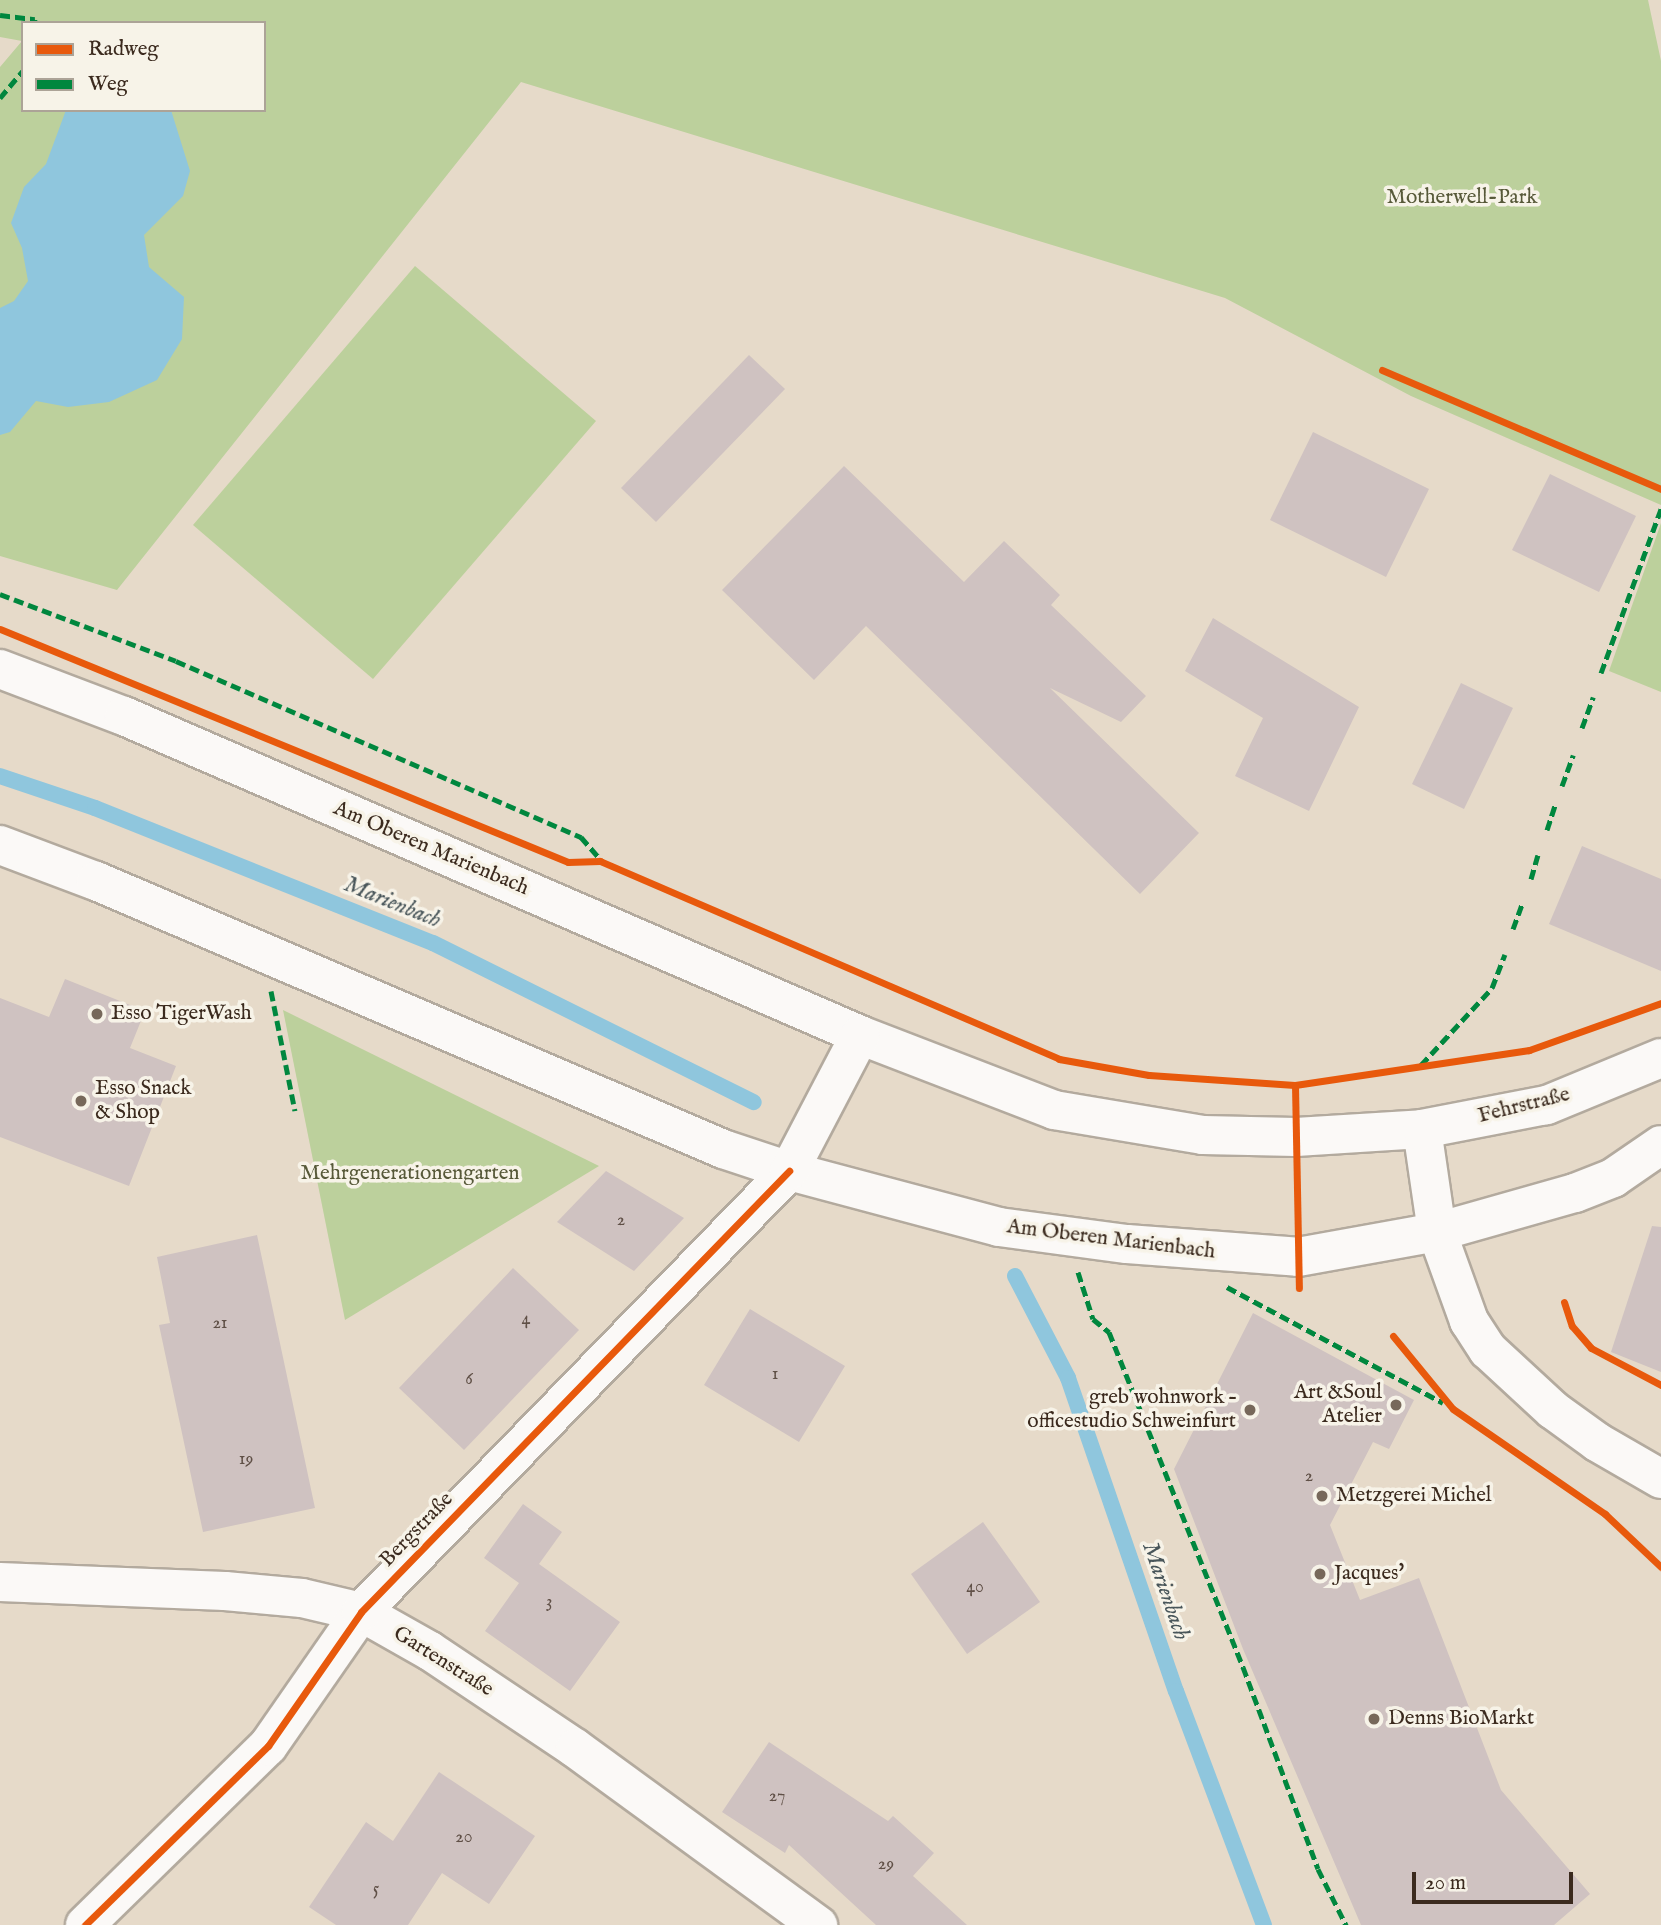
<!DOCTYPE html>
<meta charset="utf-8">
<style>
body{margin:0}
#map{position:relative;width:1661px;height:1925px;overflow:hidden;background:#e6dac9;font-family:"IM FELL English",serif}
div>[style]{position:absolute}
.green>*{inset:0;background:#bcd09c}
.water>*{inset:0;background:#8fc6dd}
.stream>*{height:16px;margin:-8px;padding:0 8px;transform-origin:8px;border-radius:8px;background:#8fc6dd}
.building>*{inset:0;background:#cfc2c1}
.roads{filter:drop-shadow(2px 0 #b3aa9e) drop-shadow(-2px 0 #b3aa9e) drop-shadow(0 2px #b3aa9e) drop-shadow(0 -2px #b3aa9e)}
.street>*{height:38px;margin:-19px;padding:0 19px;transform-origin:19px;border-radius:19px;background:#fbf9f7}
.secondary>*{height:38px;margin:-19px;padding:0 19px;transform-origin:19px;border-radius:19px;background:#fbf9f7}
.quiet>*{height:5px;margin-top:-2.5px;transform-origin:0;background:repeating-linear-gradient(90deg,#00873e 0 10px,transparent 0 15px)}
.cycleway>*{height:7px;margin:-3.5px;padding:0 3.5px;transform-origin:3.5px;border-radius:3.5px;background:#e8590c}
.dots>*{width:19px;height:19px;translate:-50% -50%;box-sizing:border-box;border:4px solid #f7f3e8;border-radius:50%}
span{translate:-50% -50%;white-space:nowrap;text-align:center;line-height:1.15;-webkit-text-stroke:7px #f7f3e8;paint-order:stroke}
.number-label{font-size:18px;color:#605047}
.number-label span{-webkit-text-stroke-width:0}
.park-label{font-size:21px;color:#575939}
.street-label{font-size:21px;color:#3b2a1e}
.poi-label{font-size:21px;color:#3b2a1e}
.left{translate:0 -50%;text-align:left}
.right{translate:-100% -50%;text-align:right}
.water-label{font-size:23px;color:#49565a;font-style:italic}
.legend{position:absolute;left:21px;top:21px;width:245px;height:91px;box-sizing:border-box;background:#f7f3e8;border:2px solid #aca397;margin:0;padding:9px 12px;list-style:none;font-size:21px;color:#3b2a1e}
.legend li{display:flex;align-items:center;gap:14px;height:35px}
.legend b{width:35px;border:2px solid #aca397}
.scale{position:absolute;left:1412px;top:1872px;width:161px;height:32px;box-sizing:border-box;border:4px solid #3b2a1e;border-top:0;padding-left:9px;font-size:21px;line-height:24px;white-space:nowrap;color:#3b2a1e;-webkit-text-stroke:5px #f7f3e8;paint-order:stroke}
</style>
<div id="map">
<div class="green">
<i style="clip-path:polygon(evenodd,0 0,1648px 0,1661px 61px,1661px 505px,1411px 396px,1225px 298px,521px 82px,117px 590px,0 556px,0 67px,22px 41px,0 37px,0 0,23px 23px,264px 23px,264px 110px,23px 110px,23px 23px)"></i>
<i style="clip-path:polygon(415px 266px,596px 421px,373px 679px,193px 525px)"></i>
<i style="clip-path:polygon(1661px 523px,1661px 692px,1609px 671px)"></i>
<i style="clip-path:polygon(283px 1010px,599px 1166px,345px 1320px)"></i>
</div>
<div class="water">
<i style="clip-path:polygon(66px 110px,171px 110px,190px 171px,183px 196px,144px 235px,149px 267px,184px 297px,182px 339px,157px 380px,109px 402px,68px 407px,36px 401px,10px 432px,0 435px,0 308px,14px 301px,28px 281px,22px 248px,11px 223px,24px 187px,46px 164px)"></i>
</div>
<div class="stream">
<i style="left:0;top:776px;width:100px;rotate:18.6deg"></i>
<i style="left:95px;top:808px;width:364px;rotate:21.8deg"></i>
<i style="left:433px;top:943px;width:358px;rotate:26.4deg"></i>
<i style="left:1015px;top:1276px;width:115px;rotate:62.5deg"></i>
<i style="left:1068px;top:1378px;width:331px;rotate:71deg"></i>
<i style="left:1176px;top:1691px;width:250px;rotate:69.4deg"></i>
</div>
<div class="building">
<i style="clip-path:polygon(749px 355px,785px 389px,656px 522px,621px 488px)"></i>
<i style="clip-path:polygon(1313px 432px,1429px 489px,1386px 577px,1270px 520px)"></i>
<i style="clip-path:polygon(844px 466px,964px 582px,1004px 541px,1060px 595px,1051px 605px,1146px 696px,1121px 722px,1050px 688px,1199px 833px,1140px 894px,866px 626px,814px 680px,722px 590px)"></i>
<i style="clip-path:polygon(1550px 474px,1636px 516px,1599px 592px,1512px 550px)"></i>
<i style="clip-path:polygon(1213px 618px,1359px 707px,1309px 811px,1235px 776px,1263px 718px,1185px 671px)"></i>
<i style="clip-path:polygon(1461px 683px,1513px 708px,1464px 809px,1412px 784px)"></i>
<i style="clip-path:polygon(1582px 846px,1661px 879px,1661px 971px,1549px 924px)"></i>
<i style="clip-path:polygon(65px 979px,145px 1011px,130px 1048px,176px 1066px,129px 1186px,0 1137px,0 998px,49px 1017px)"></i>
<i style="clip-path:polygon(606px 1171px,684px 1218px,634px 1271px,557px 1222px)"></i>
<i style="clip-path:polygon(1652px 1226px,1661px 1227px,1661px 1372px,1611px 1352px)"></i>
<i style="clip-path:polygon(257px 1235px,315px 1508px,203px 1532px,159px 1325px,170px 1323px,157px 1257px)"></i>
<i style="clip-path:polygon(513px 1268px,579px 1330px,464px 1450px,399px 1388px)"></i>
<i style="clip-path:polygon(750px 1309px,845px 1366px,799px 1442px,704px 1385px)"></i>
<i style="clip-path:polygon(1253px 1313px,1414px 1400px,1389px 1449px,1373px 1442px,1330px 1525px,1360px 1600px,1419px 1578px,1501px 1790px,1590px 1894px,1554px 1925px,1361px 1925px,1243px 1649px,1174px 1469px)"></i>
<i style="clip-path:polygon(523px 1504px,562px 1532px,539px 1564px,620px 1622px,570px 1691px,485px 1631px,519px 1583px,484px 1558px)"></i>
<i style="clip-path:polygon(983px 1522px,1040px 1602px,967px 1654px,911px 1574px)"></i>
<i style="clip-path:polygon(769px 1742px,888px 1821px,893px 1816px,934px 1853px,913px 1876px,967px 1925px,876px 1925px,789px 1845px,785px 1853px,722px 1812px)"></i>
<i style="clip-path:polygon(439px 1772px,535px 1836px,489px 1904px,442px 1873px,408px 1925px,336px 1925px,309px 1907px,366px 1822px,393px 1841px)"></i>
</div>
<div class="roads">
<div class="street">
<i style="left:1422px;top:1129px;width:104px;rotate:81.7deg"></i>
<i style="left:1437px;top:1232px;width:95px;rotate:70.2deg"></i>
<i style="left:1469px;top:1321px;width:35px;rotate:57deg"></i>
<i style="left:1488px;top:1350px;width:88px;rotate:42.7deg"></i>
<i style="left:1553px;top:1410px;width:54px;rotate:36deg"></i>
<i style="left:1597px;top:1442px;width:74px;rotate:30deg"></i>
<i style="left:0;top:1582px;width:225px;rotate:2.3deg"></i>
<i style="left:225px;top:1591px;width:77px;rotate:5.2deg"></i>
<i style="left:302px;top:1598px;width:61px;rotate:13.3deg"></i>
<i style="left:361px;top:1612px;width:79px;rotate:29.5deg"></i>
<i style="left:430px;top:1651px;width:174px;rotate:33.8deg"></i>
<i style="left:575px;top:1748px;width:301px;rotate:36.1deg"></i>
<i style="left:85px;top:1925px;width:256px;rotate:-44.4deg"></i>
<i style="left:268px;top:1746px;width:163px;rotate:-55.2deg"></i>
<i style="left:361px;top:1612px;width:615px;rotate:-45.86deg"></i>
</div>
<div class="secondary">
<i style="left:0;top:669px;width:133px;rotate:20.8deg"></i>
<i style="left:124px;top:716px;width:802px;rotate:23.43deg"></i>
<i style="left:860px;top:1035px;width:208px;rotate:21.1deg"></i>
<i style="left:1054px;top:1110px;width:151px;rotate:9.5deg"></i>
<i style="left:1203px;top:1135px;width:93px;rotate:1.2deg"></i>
<i style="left:1296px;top:1137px;width:126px;rotate:-3.6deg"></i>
<i style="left:1422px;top:1129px;width:127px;rotate:-10.9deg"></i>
<i style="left:1547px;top:1105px;width:123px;rotate:-22.4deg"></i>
<i style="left:0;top:845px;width:103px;rotate:20.6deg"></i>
<i style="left:96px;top:881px;width:682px;rotate:23.14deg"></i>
<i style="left:723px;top:1149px;width:70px;rotate:18.4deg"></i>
<i style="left:789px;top:1171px;width:217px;rotate:14.9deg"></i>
<i style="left:999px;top:1227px;width:129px;rotate:7.6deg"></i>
<i style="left:1127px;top:1244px;width:171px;rotate:4.3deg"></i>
<i style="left:1298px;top:1257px;width:141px;rotate:-10.2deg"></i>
<i style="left:1437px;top:1232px;width:143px;rotate:-15.8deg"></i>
<i style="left:1575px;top:1193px;width:41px;rotate:-21.5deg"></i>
<i style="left:1613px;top:1178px;width:58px;rotate:-34.5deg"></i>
<i style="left:789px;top:1171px;width:153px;rotate:-62.4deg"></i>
</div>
</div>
<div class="quiet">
<i style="left:0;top:15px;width:35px;rotate:7deg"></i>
<i style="left:35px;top:19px;width:4px;rotate:104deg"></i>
<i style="left:0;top:98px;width:35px;rotate:-50deg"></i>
<i style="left:0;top:594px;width:188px;rotate:20.8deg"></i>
<i style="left:176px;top:661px;width:442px;rotate:23.5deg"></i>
<i style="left:581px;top:837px;width:35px;rotate:49deg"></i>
<i style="left:1601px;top:673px;width:175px;rotate:-69.9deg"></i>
<i style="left:1582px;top:728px;width:33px;rotate:-70deg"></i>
<i style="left:1562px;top:786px;width:33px;rotate:-70deg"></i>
<i style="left:1547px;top:830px;width:28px;rotate:-72deg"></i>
<i style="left:1531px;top:879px;width:25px;rotate:-74deg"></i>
<i style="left:1513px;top:929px;width:27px;rotate:-70deg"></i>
<i style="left:271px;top:991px;width:122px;rotate:78.7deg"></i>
<i style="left:1421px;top:1065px;width:105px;rotate:-47.3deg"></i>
<i style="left:1492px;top:988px;width:36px;rotate:-69deg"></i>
<i style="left:1078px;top:1272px;width:49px;rotate:72.3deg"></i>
<i style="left:1093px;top:1319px;width:21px;rotate:39deg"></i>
<i style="left:1109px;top:1332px;width:361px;rotate:68.2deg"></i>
<i style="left:1243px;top:1667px;width:215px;rotate:69.6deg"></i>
<i style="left:1318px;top:1869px;width:63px;rotate:63.4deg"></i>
<i style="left:1227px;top:1287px;width:245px;rotate:28.2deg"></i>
</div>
<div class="cycleway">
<i style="left:1382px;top:370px;width:303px;rotate:23.1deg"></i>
<i style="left:0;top:629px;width:614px;rotate:22.3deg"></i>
<i style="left:568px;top:862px;width:32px;rotate:-2deg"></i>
<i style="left:600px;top:861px;width:500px;rotate:23.3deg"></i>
<i style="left:1059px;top:1059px;width:91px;rotate:10.1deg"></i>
<i style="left:1149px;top:1075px;width:146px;rotate:3.9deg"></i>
<i style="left:1295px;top:1085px;width:237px;rotate:-8.5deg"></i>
<i style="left:1529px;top:1050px;width:140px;rotate:-19.6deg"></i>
<i style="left:1295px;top:1085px;width:203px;rotate:88.9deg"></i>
<i style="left:1564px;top:1302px;width:25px;rotate:72deg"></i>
<i style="left:1572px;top:1326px;width:29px;rotate:49deg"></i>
<i style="left:1591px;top:1348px;width:79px;rotate:27.9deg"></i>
<i style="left:1393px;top:1336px;width:94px;rotate:50.6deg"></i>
<i style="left:1453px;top:1409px;width:185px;rotate:34.6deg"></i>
<i style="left:1605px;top:1514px;width:77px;rotate:43.4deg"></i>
<i style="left:85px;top:1925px;width:256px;rotate:-44.4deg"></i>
<i style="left:268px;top:1746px;width:163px;rotate:-55.2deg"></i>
<i style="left:361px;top:1612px;width:615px;rotate:-45.86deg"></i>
</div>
<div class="dots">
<i style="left:97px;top:1014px;background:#77685a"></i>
<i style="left:81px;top:1101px;background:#77685a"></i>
<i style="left:1396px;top:1405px;background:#77685a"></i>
<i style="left:1250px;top:1410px;background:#77685a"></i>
<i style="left:1322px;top:1496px;background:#77685a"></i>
<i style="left:1320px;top:1574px;background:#77685a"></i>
<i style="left:1374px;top:1719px;background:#77685a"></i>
</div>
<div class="number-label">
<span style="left:621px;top:1221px">2</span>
<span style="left:526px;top:1320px">4</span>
<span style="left:220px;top:1324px">21</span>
<span style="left:775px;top:1375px">1</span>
<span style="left:469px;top:1380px">6</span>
<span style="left:246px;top:1460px">19</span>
<span style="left:1309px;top:1477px">2</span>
<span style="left:975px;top:1588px">40</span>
<span style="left:549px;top:1603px">3</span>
<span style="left:777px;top:1797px">27</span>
<span style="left:464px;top:1838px">20</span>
<span style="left:886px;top:1865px">29</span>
<span style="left:376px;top:1890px">5</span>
</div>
<div class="park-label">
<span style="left:1462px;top:198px">Motherwell-Park</span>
<span style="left:410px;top:1174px">Mehrgenerationengarten</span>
</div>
<div class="street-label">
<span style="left:431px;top:849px;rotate:23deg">Am Oberen Marienbach</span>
<span style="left:1524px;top:1106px;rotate:-14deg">Fehrstraße</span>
<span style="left:1111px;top:1240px;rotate:7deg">Am Oberen Marienbach</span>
<span style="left:417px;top:1530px;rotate:-46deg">Bergstraße</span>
<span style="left:443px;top:1662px;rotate:32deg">Gartenstraße</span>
</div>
<div class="poi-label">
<span class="left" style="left:111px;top:1014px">Esso TigerWash</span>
<span class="left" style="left:95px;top:1101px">Esso Snack<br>&amp; Shop</span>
<span class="right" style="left:1382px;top:1405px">Art &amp;Soul<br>Atelier</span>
<span class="right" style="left:1236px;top:1410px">greb wohnwork –<br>officestudio Schweinfurt</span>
<span class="left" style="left:1336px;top:1496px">Metzgerei Michel</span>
<span class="left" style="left:1334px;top:1574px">Jacques'</span>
<span class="left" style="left:1388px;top:1719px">Denns BioMarkt</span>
</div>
<div class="water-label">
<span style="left:392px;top:903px;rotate:22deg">Marienbach</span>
<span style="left:1165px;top:1591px;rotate:71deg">Marienbach</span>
</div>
<ul class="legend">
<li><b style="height:9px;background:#e8590c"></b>Radweg</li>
<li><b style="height:9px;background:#00873e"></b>Weg</li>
</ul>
<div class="scale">20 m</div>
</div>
